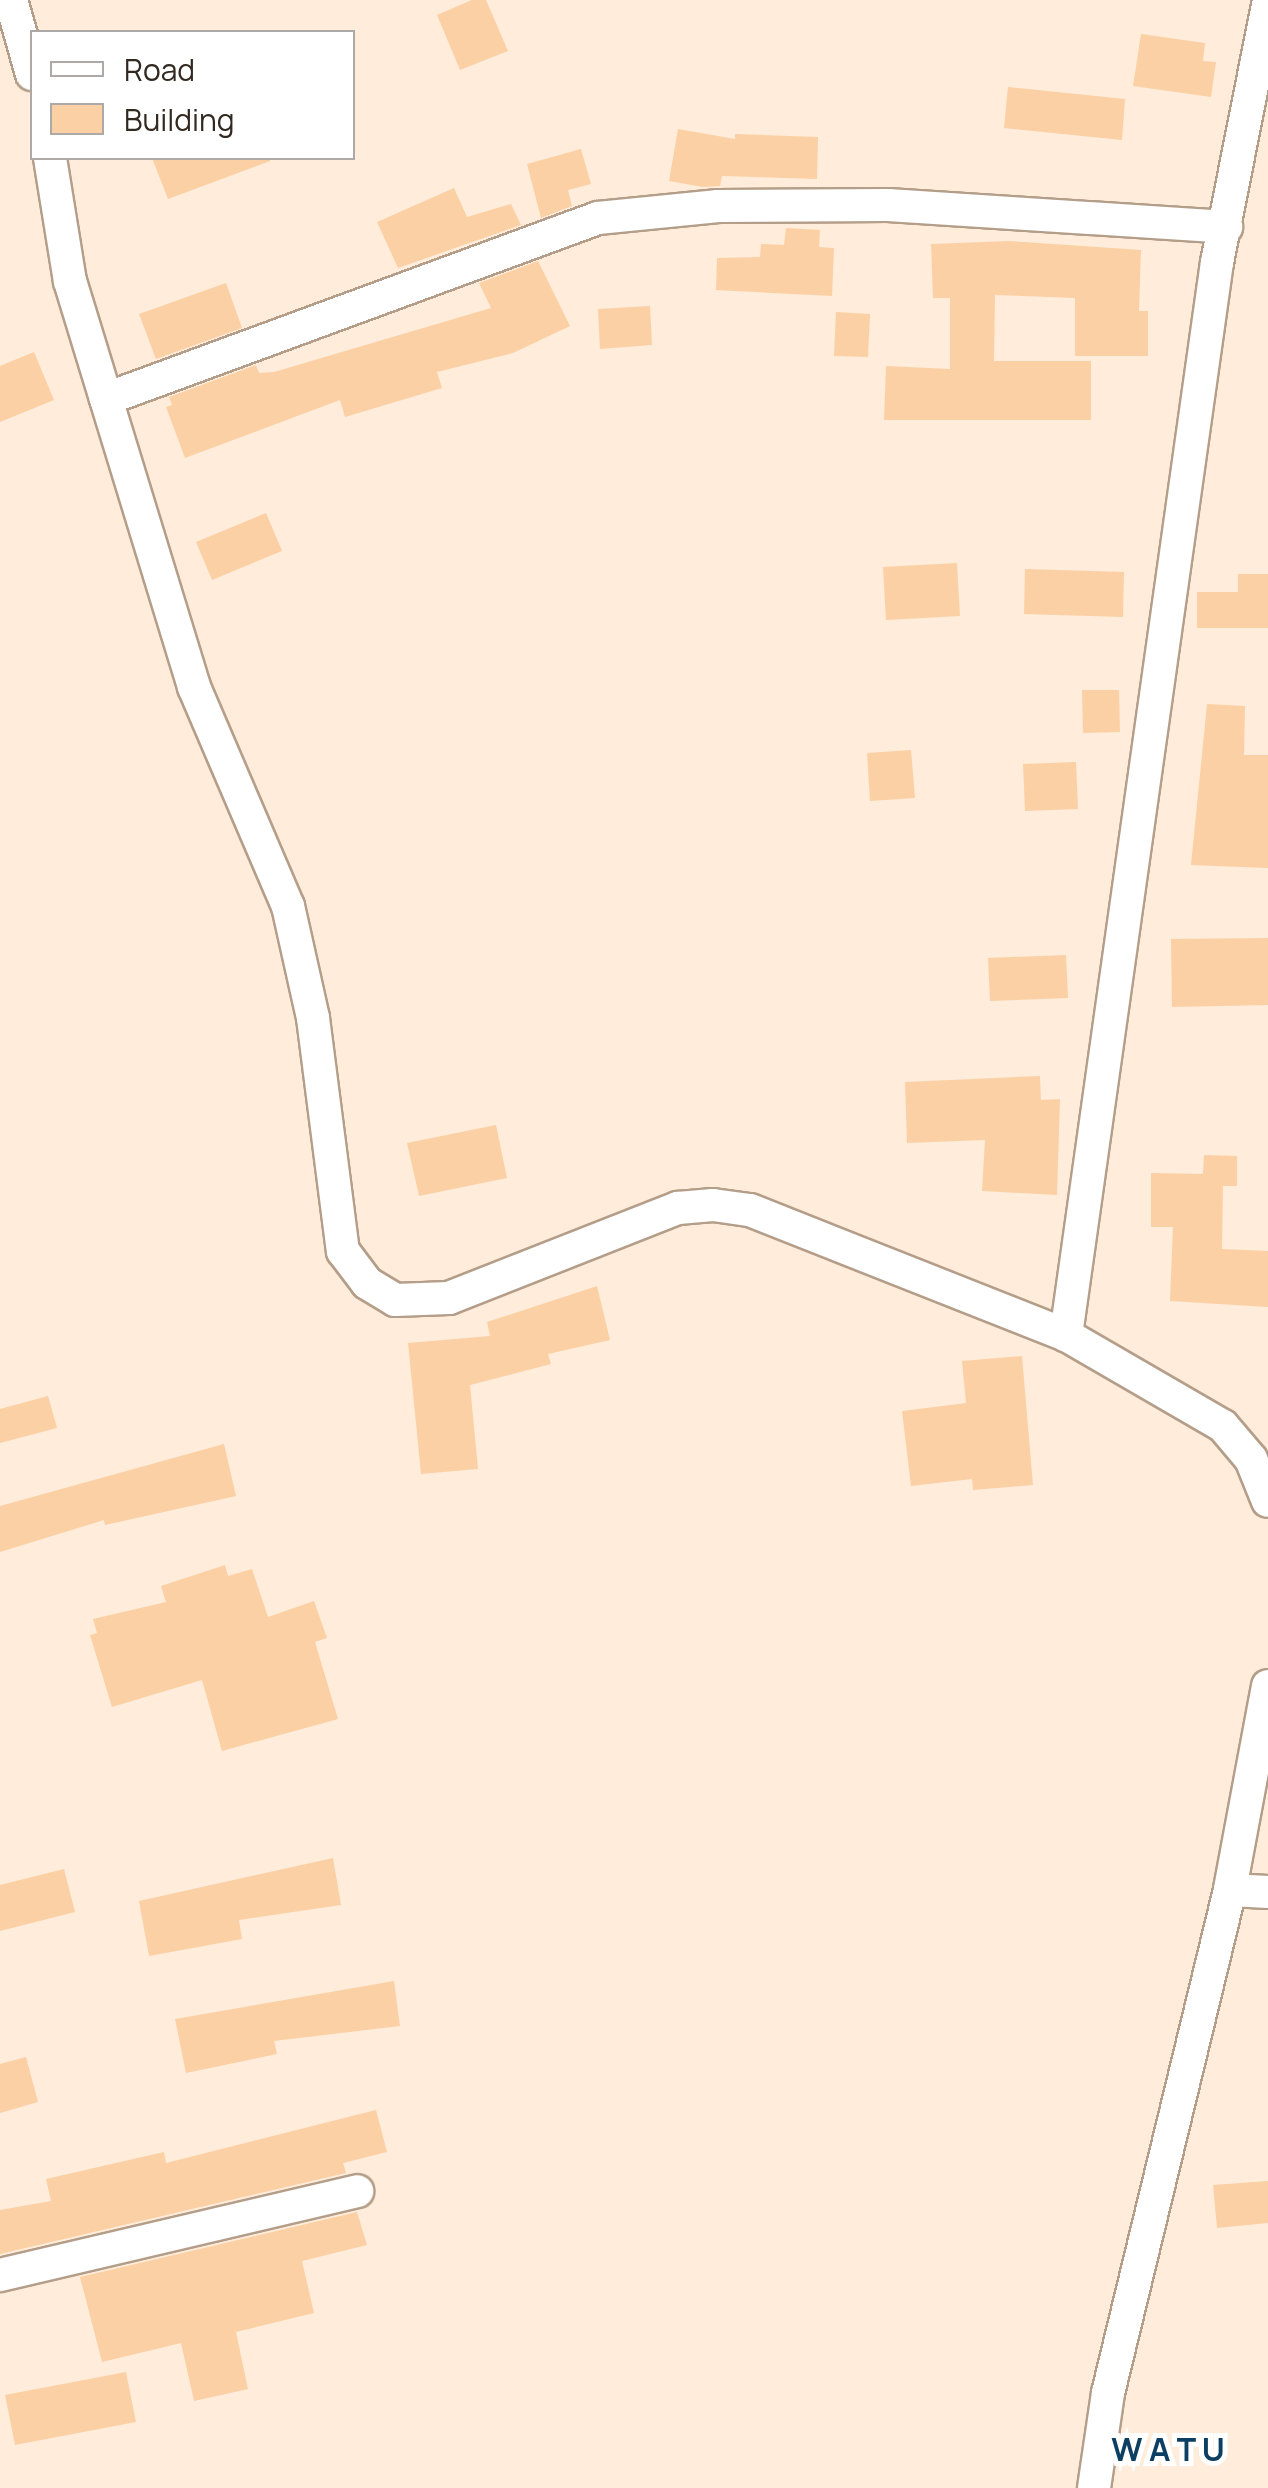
<!DOCTYPE html>
<style>
body{margin:0}
#map{position:relative;width:1268px;height:2488px;overflow:hidden;background:#ffecda;font-family:Manrope,sans-serif}
div>[style]{position:absolute}
.building>*{inset:0;background:#fcd0a5}
.roads{filter:drop-shadow(2px 0 #b49e89) drop-shadow(-2px 0 #b49e89) drop-shadow(0 2px #b49e89) drop-shadow(0 -2px #b49e89)}
.minor>*{height:32px;margin:-16px;padding:0 16px;transform-origin:16px;border-radius:16px;background:#fff}
span{translate:-50% -50%;white-space:nowrap;text-align:center;line-height:1.15;-webkit-text-stroke:10px #fff;paint-order:stroke}
.quarter-label{font-size:32px;color:#0d3f62;font-weight:700}
.legend{position:absolute;left:30px;top:30px;width:325px;height:130px;box-sizing:border-box;background:#fff;border:2px solid #ada9a6;margin:0;padding:12px 18px;list-style:none;font-size:30px;color:#322921}
.legend li{display:flex;align-items:center;gap:20px;height:50px}
.legend b{width:50px;border:2px solid #ada9a6}
</style>
<div id="map">
<div class="building">
<i style="clip-path:polygon(472px 0,486px 0,508px 51px,460px 70px,437px 15px)"></i>
<i style="clip-path:polygon(1141px 34px,1205px 43px,1203px 61px,1216px 62px,1211px 97px,1133px 86px)"></i>
<i style="clip-path:polygon(1008px 87px,1125px 99px,1122px 140px,1004px 128px)"></i>
<i style="clip-path:polygon(678px 129px,735px 139px,735px 134px,818px 137px,817px 179px,722px 176px,720px 186px,703px 187px,669px 181px)"></i>
<i style="clip-path:polygon(581px 149px,591px 184px,568px 190px,572px 206px,541px 218px,527px 164px)"></i>
<i style="clip-path:polygon(152px 158px,270px 158px,270px 161px,168px 199px)"></i>
<i style="clip-path:polygon(454px 188px,467px 217px,511px 204px,521px 225px,398px 268px,377px 222px)"></i>
<i style="clip-path:polygon(786px 228px,820px 230px,819px 247px,834px 248px,832px 296px,716px 290px,717px 258px,760px 257px,761px 244px,784px 245px)"></i>
<i style="clip-path:polygon(1009px 241px,1141px 250px,1139px 311px,1148px 311px,1148px 356px,1075px 356px,1075px 298px,995px 295px,994px 361px,1091px 361px,1091px 420px,884px 420px,886px 366px,950px 369px,950px 298px,933px 298px,931px 244px)"></i>
<i style="clip-path:polygon(538px 261px,570px 326px,513px 353px,437px 372px,442px 388px,345px 417px,340px 400px,185px 458px,166px 407px,172px 405px,169px 397px,256px 365px,259px 373px,274px 372px,491px 308px,479px 283px)"></i>
<i style="clip-path:polygon(226px 283px,242px 328px,156px 359px,139px 314px)"></i>
<i style="clip-path:polygon(650px 306px,652px 345px,600px 349px,598px 309px)"></i>
<i style="clip-path:polygon(836px 312px,870px 314px,868px 357px,834px 356px)"></i>
<i style="clip-path:polygon(34px 352px,54px 400px,0 422px,0 366px)"></i>
<i style="clip-path:polygon(266px 513px,282px 551px,212px 580px,196px 542px)"></i>
<i style="clip-path:polygon(957px 563px,960px 616px,886px 620px,883px 567px)"></i>
<i style="clip-path:polygon(1025px 569px,1124px 572px,1123px 617px,1024px 614px)"></i>
<i style="clip-path:polygon(1238px 574px,1268px 574px,1268px 628px,1197px 628px,1197px 592px,1238px 592px)"></i>
<i style="clip-path:polygon(1082px 690px,1119px 690px,1120px 732px,1083px 733px)"></i>
<i style="clip-path:polygon(1207px 704px,1245px 706px,1244px 755px,1268px 755px,1268px 868px,1191px 865px)"></i>
<i style="clip-path:polygon(911px 750px,915px 798px,870px 801px,867px 753px)"></i>
<i style="clip-path:polygon(1076px 762px,1078px 809px,1025px 811px,1023px 764px)"></i>
<i style="clip-path:polygon(1268px 938px,1268px 1005px,1172px 1007px,1171px 939px)"></i>
<i style="clip-path:polygon(1066px 955px,1068px 998px,990px 1001px,988px 958px)"></i>
<i style="clip-path:polygon(1040px 1076px,1041px 1100px,1060px 1099px,1057px 1195px,982px 1191px,985px 1140px,907px 1143px,905px 1082px)"></i>
<i style="clip-path:polygon(496px 1125px,507px 1178px,419px 1196px,407px 1143px)"></i>
<i style="clip-path:polygon(1204px 1155px,1237px 1156px,1237px 1186px,1223px 1186px,1222px 1249px,1268px 1251px,1268px 1307px,1170px 1301px,1173px 1227px,1151px 1227px,1151px 1173px,1203px 1174px)"></i>
<i style="clip-path:polygon(597px 1286px,610px 1340px,548px 1354px,551px 1364px,470px 1385px,478px 1469px,421px 1474px,408px 1343px,490px 1336px,487px 1322px)"></i>
<i style="clip-path:polygon(1022px 1356px,1033px 1485px,973px 1490px,972px 1479px,911px 1486px,902px 1411px,966px 1403px,962px 1361px)"></i>
<i style="clip-path:polygon(48px 1396px,57px 1428px,0 1443px,0 1409px)"></i>
<i style="clip-path:polygon(224px 1444px,236px 1496px,105px 1525px,104px 1520px,0 1552px,0 1506px)"></i>
<i style="clip-path:polygon(225px 1565px,228px 1576px,252px 1569px,268px 1617px,314px 1601px,327px 1638px,315px 1642px,338px 1719px,222px 1751px,202px 1680px,112px 1707px,90px 1635px,97px 1633px,93px 1619px,166px 1602px,161px 1586px)"></i>
<i style="clip-path:polygon(333px 1858px,341px 1905px,239px 1920px,242px 1939px,149px 1956px,139px 1901px)"></i>
<i style="clip-path:polygon(64px 1869px,75px 1912px,0 1931px,0 1885px)"></i>
<i style="clip-path:polygon(394px 1981px,400px 2026px,274px 2041px,277px 2054px,186px 2073px,175px 2019px)"></i>
<i style="clip-path:polygon(26px 2057px,38px 2102px,0 2113px,0 2064px)"></i>
<i style="clip-path:polygon(376px 2110px,387px 2152px,343px 2163px,346px 2173px,0 2254px,0 2210px,51px 2201px,46px 2179px,164px 2152px,166px 2163px)"></i>
<i style="clip-path:polygon(1268px 2181px,1268px 2223px,1217px 2228px,1213px 2185px)"></i>
<i style="clip-path:polygon(357px 2212px,367px 2245px,302px 2261px,314px 2313px,236px 2332px,248px 2389px,194px 2401px,181px 2343px,102px 2362px,80px 2277px)"></i>
<i style="clip-path:polygon(126px 2372px,136px 2422px,15px 2445px,5px 2395px)"></i>
</div>
<div class="roads">
<div class="minor">
<i style="left:11px;top:0;width:77px;rotate:74.2deg"></i>
<i style="left:1268px;top:5px;width:262px;rotate:101.2deg"></i>
<i style="left:1217px;top:262px;width:1084px;rotate:98.01deg"></i>
<i style="left:1066px;top:1335px;width:181px;rotate:30.1deg"></i>
<i style="left:1223px;top:1426px;width:43px;rotate:49.7deg"></i>
<i style="left:1251px;top:1459px;width:45px;rotate:68deg"></i>
<i style="left:50px;top:158px;width:125px;rotate:80.8deg"></i>
<i style="left:70px;top:281px;width:425px;rotate:73deg"></i>
<i style="left:194px;top:687px;width:238px;rotate:66.8deg"></i>
<i style="left:288px;top:906px;width:115px;rotate:77.4deg"></i>
<i style="left:313px;top:1018px;width:235px;rotate:82.7deg"></i>
<i style="left:343px;top:1251px;width:40px;rotate:53deg"></i>
<i style="left:367px;top:1283px;width:33px;rotate:31deg"></i>
<i style="left:395px;top:1300px;width:54px;rotate:-2.1deg"></i>
<i style="left:449px;top:1298px;width:246px;rotate:-21.5deg"></i>
<i style="left:678px;top:1208px;width:35px;rotate:-5deg"></i>
<i style="left:713px;top:1205px;width:37px;rotate:8deg"></i>
<i style="left:750px;top:1210px;width:340px;rotate:21.6deg"></i>
<i style="left:106px;top:399px;width:524px;rotate:-20.2deg"></i>
<i style="left:598px;top:218px;width:121px;rotate:-5.7deg"></i>
<i style="left:718px;top:206px;width:170px;rotate:-0.3deg"></i>
<i style="left:888px;top:205px;width:339px;rotate:3.7deg"></i>
<i style="left:1268px;top:1686px;width:208px;rotate:100.6deg"></i>
<i style="left:1230px;top:1890px;width:38px;rotate:3deg"></i>
<i style="left:0;top:2275px;width:367px;rotate:-13.2deg"></i>
<i style="left:1094px;top:2488px;width:96px;rotate:-81.6deg"></i>
<i style="left:1108px;top:2393px;width:518px;rotate:-76.37deg"></i>
</div>
</div>
<div class="quarter-label">
<span style="left:1168px;top:2449px">W A T U</span>
</div>
<ul class="legend">
<li><b style="height:12px;background:#fff"></b>Road</li>
<li><b style="height:28px;background:#fcd0a5"></b>Building</li>
</ul>
</div>
